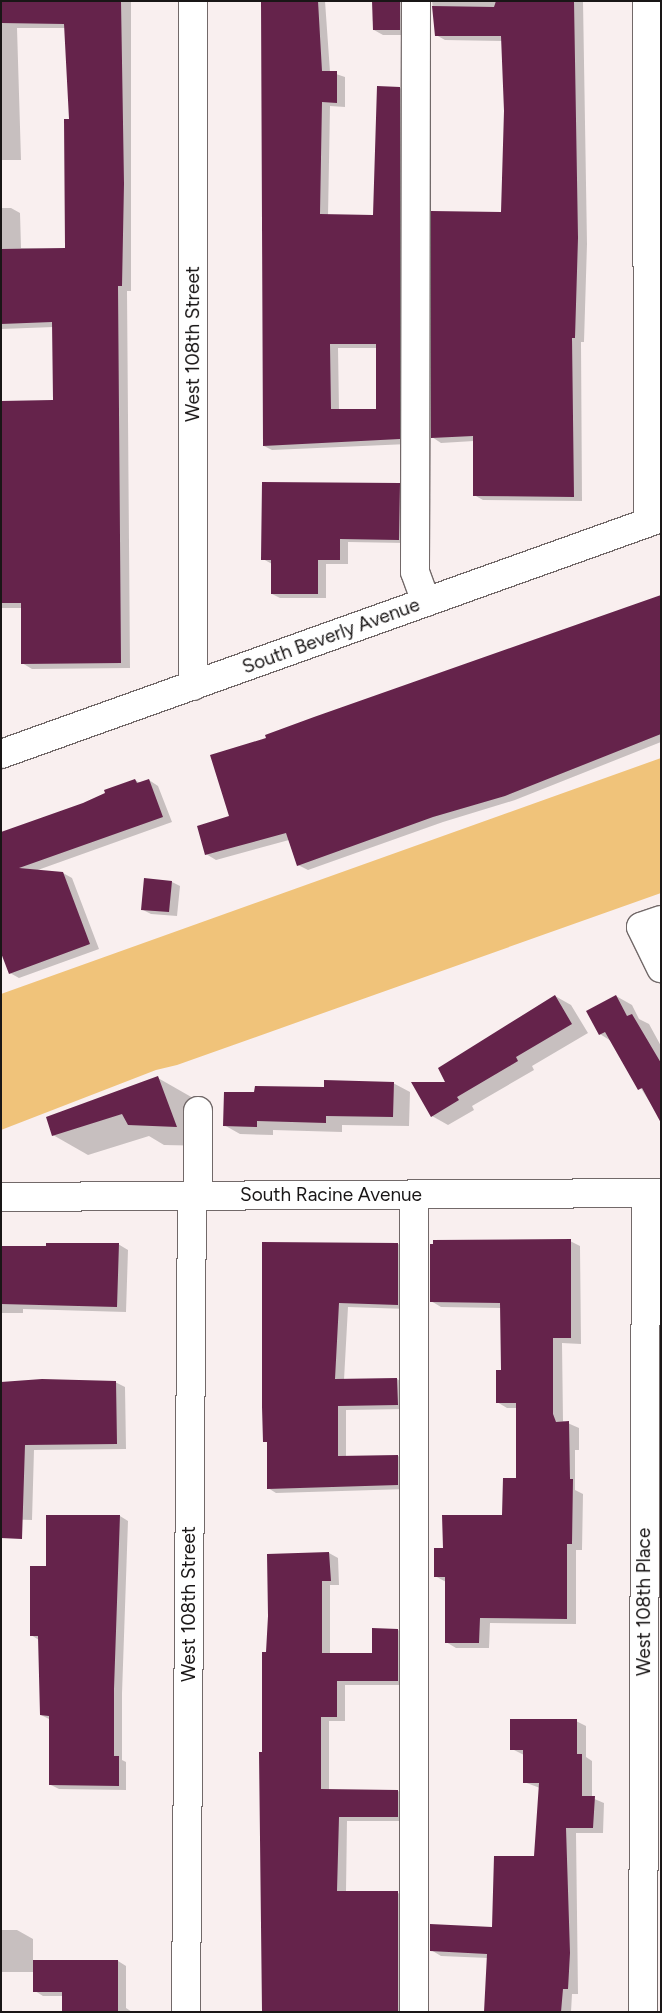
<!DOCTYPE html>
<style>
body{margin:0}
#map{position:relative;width:662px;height:2013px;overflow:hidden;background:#f9efef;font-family:Figtree,sans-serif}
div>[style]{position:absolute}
.green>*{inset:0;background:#f0c37a}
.shadow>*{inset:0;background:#0003}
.building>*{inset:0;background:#65234b}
.roads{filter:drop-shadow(1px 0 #726969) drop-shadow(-1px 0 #726969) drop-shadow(0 1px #726969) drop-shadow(0 -1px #726969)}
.minor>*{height:28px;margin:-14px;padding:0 14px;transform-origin:14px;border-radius:14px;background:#fff}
span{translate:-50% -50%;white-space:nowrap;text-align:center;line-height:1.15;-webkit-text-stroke:5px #fff;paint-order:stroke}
.street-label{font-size:19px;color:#191616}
.frame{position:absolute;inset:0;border:2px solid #191616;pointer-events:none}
</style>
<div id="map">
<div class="green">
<i style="clip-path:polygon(661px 758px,661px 893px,177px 1065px,156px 1070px,1px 1130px,1px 994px)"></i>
</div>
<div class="shadow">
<i style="clip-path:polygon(1px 1px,131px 1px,131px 291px,127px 291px,130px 668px,32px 669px,22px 663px,22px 608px,1px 608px,1px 403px,55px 401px,54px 327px,1px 329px,1px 208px,11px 208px,20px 213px,21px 248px,66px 249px,70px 121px,66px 28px,17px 28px,21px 160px,1px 160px)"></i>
<i style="clip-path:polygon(evenodd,262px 1px,325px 1px,330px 72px,345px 77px,345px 107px,330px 106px,328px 216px,374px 216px,400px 88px,408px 93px,408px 444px,272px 450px,264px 446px,262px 1px,338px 348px,378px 348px,378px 410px,339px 410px,338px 348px)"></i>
<i style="clip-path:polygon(375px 1px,411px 1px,409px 35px,383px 35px,374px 30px)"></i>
<i style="clip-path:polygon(432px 1px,583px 1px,587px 244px,584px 342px,581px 342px,582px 501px,483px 500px,474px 495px,474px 441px,441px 443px,432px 437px,502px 214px,505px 111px,503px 41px,445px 40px,436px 35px)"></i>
<i style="clip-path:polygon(399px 484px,407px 489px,407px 543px,348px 542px,348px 564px,326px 564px,326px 598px,280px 598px,272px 594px,272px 564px,263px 559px)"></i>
<i style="clip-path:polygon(661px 596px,661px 742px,515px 800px,443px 822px,308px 870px,298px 865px,289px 840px,216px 860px,206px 854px,230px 817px,268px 739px)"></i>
<i style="clip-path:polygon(135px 780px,140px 783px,149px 780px,158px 786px,172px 822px,35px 871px,63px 873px,72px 878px,99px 949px,19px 978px,10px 973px,1px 833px,83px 804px)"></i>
<i style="clip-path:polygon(145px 880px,172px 882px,180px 886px,177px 916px,151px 914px,143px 910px)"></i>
<i style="clip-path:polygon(555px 996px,571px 1005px,588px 1033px,532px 1066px,534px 1070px,472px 1106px,474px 1110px,448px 1125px,432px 1116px,447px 1084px)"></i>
<i style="clip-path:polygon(616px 996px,632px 1005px,639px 1019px,649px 1024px,661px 1046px,661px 1120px,611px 1041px,600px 1034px,588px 1012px)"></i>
<i style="clip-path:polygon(158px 1078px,193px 1098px,211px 1146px,164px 1145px,149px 1136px,88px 1155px,53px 1135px)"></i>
<i style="clip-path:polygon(393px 1083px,410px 1092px,409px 1126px,342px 1125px,342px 1132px,273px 1130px,273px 1135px,240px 1134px,224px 1125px,256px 1093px)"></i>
<i style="clip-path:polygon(570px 1241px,580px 1246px,581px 1344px,562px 1343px,563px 1421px,579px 1428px,579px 1450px,575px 1450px,575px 1490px,583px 1494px,582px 1550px,576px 1550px,576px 1624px,490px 1623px,489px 1648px,456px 1648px,446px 1642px,446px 1582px,435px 1576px,444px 1549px,503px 1516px,517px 1479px,517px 1408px,507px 1408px,497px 1402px,503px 1372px,501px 1308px,441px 1307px,431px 1301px)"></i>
<i style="clip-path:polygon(264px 1243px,398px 1244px,407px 1249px,407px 1309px,348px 1307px,344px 1380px,397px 1379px,405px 1384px,406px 1409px,346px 1410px,346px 1457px,398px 1456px,407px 1461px,407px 1489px,276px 1493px,268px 1488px)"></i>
<i style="clip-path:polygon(118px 1244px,128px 1250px,126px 1312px,23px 1309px,23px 1313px,1px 1313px,1px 1247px)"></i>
<i style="clip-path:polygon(115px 1382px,125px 1387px,126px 1449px,34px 1450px,32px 1520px,1px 1519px,1px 1383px)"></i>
<i style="clip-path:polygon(120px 1516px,128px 1521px,122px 1694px,122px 1760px,126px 1762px,126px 1790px,59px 1789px,51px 1785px,49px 1719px,41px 1715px,39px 1640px,31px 1635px,48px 1567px)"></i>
<i style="clip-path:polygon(329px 1553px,338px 1558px,339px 1585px,330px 1585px,330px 1654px,373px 1654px,374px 1630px,398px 1630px,407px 1635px,407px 1685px,345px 1685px,345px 1721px,329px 1721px,329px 1790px,398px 1791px,407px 1796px,407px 1821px,347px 1821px,346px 1892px,398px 1893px,406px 1898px,409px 2012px,263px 2012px,263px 1753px,267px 1654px)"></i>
<i style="clip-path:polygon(576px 1721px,586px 1726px,586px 1757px,592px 1761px,592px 1798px,604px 1803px,603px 1833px,576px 1833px,578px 1994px,572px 1994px,571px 2012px,486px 2012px,488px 1958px,441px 1956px,431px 1950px,493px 1928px,535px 1857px,540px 1788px,524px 1782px,524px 1755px,512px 1749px)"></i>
<i style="clip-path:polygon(1px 1930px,17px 1930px,33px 1939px,33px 1961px,118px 1961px,126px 1966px,126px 2008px,132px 2012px,63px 2012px,63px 1996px,43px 1996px,35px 1991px,35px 1972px,1px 1972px)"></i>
</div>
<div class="building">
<i style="clip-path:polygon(1px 1px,121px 1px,124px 184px,122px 286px,118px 286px,121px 663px,21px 664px,21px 603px,1px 603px,1px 401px,53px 400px,52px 322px,1px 324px,1px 249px,65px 248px,64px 119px,69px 119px,64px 24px,1px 23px)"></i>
<i style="clip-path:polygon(evenodd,261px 1px,318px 1px,322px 71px,337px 71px,337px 103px,322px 102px,320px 214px,373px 215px,377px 86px,400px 87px,400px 439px,263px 446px,261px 1px,330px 344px,376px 344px,376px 409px,331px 409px,330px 344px)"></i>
<i style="clip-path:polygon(372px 1px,400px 1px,400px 30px,373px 30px)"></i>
<i style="clip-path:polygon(496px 1px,574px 1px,578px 238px,575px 338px,572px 338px,574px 497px,473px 496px,473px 436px,431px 438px,431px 211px,501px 212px,504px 111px,501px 36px,435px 36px,432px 6px,494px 7px)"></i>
<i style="clip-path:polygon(262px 482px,400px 483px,399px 540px,340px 539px,340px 560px,318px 560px,318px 594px,271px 594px,271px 560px,261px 560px)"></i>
<i style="clip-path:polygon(661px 595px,661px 734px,505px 796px,433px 817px,297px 866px,286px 833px,205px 855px,197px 826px,229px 816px,210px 755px,266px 738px,265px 735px,314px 717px)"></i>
<i style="clip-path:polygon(135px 779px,137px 783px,149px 779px,163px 817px,19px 868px,63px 872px,90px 944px,9px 974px,1px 953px,1px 832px,83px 803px,105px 793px,104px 790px)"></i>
<i style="clip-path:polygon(144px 878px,172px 881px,169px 912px,141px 910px)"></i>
<i style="clip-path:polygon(555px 995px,572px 1024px,516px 1057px,518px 1061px,457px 1097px,459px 1100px,431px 1117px,411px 1082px,445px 1082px,438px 1068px)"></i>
<i style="clip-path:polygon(616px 995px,627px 1016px,632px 1014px,661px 1063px,661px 1123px,642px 1088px,638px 1090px,605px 1032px,599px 1035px,586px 1011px)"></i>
<i style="clip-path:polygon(158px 1076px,177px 1127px,128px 1125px,122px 1114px,52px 1136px,46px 1117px)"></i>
<i style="clip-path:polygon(324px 1080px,394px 1082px,393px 1117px,326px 1116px,326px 1123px,257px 1121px,257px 1127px,223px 1126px,224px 1092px,254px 1092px,255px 1086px,324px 1087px)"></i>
<i style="clip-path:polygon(571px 1239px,571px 1338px,553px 1338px,553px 1414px,556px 1422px,569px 1421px,570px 1479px,573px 1479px,572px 1544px,567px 1544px,567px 1619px,480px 1618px,479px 1643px,445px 1643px,445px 1577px,434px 1577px,434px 1548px,443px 1548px,442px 1515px,502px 1515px,503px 1478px,516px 1478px,516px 1403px,496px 1403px,496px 1370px,501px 1370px,500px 1303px,430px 1302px,430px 1244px,433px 1244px,433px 1240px)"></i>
<i style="clip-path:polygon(262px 1242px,398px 1243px,398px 1305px,339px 1303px,335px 1379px,397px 1378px,398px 1405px,338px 1406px,338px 1456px,398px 1455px,398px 1485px,267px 1489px,267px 1442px,263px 1442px,262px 1407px)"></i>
<i style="clip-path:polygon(46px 1243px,119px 1243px,117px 1307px,1px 1304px,1px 1246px,46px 1246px)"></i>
<i style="clip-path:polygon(42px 1379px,116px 1381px,117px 1444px,25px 1445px,22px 1539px,1px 1538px,1px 1382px)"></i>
<i style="clip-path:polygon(46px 1515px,120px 1515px,114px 1689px,114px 1756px,119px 1756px,119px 1786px,49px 1785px,49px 1716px,40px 1715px,38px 1636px,30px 1636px,30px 1566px,46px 1566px)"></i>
<i style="clip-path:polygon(329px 1552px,331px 1581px,322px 1581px,322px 1653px,372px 1653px,372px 1628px,398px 1629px,398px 1681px,337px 1681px,337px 1717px,321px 1717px,321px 1789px,398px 1790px,398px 1817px,339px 1817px,337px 1891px,398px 1891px,398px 2012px,262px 2012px,259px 1752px,262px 1752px,262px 1652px,266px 1652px,268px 1616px,267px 1554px)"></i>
<i style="clip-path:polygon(510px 1719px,577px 1719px,577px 1754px,582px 1754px,582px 1796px,595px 1796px,593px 1828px,566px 1828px,570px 1953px,568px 1989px,563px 1989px,561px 2012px,484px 2012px,487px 1954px,430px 1951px,430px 1924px,492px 1927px,494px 1856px,534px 1856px,539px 1783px,523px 1783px,523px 1750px,510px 1750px)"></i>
<i style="clip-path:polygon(33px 1960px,118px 1960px,118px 2012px,62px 2012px,62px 1992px,33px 1992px)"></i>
</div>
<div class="roads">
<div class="minor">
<i style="left:416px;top:1px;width:571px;rotate:90.1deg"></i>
<i style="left:415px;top:572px;width:32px;rotate:70deg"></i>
<i style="left:647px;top:1px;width:521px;rotate:89.89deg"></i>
<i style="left:193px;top:686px;width:685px;rotate:-90deg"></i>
<i style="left:1px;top:754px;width:701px;rotate:-19.68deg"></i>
<i style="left:661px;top:920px;width:21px;rotate:161deg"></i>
<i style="left:641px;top:927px;width:46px;rotate:64deg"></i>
<i style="left:198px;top:1111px;width:85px;rotate:90deg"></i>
<i style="left:1px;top:1197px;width:660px;rotate:-0.35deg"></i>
<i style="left:186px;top:2012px;width:816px;rotate:-89.58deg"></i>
<i style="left:414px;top:2012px;width:817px;rotate:-90deg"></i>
<i style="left:643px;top:2012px;width:819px;rotate:-89.79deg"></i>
</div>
</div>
<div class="street-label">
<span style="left:193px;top:344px;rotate:-90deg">West 108th Street</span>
<span style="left:331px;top:636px;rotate:-20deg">South Beverly Avenue</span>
<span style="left:331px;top:1195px">South Racine Avenue</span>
<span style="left:644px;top:1602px;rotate:-90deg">West 108th Place</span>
<span style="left:189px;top:1604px;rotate:-90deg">West 108th Street</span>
</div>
<div class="frame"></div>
</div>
